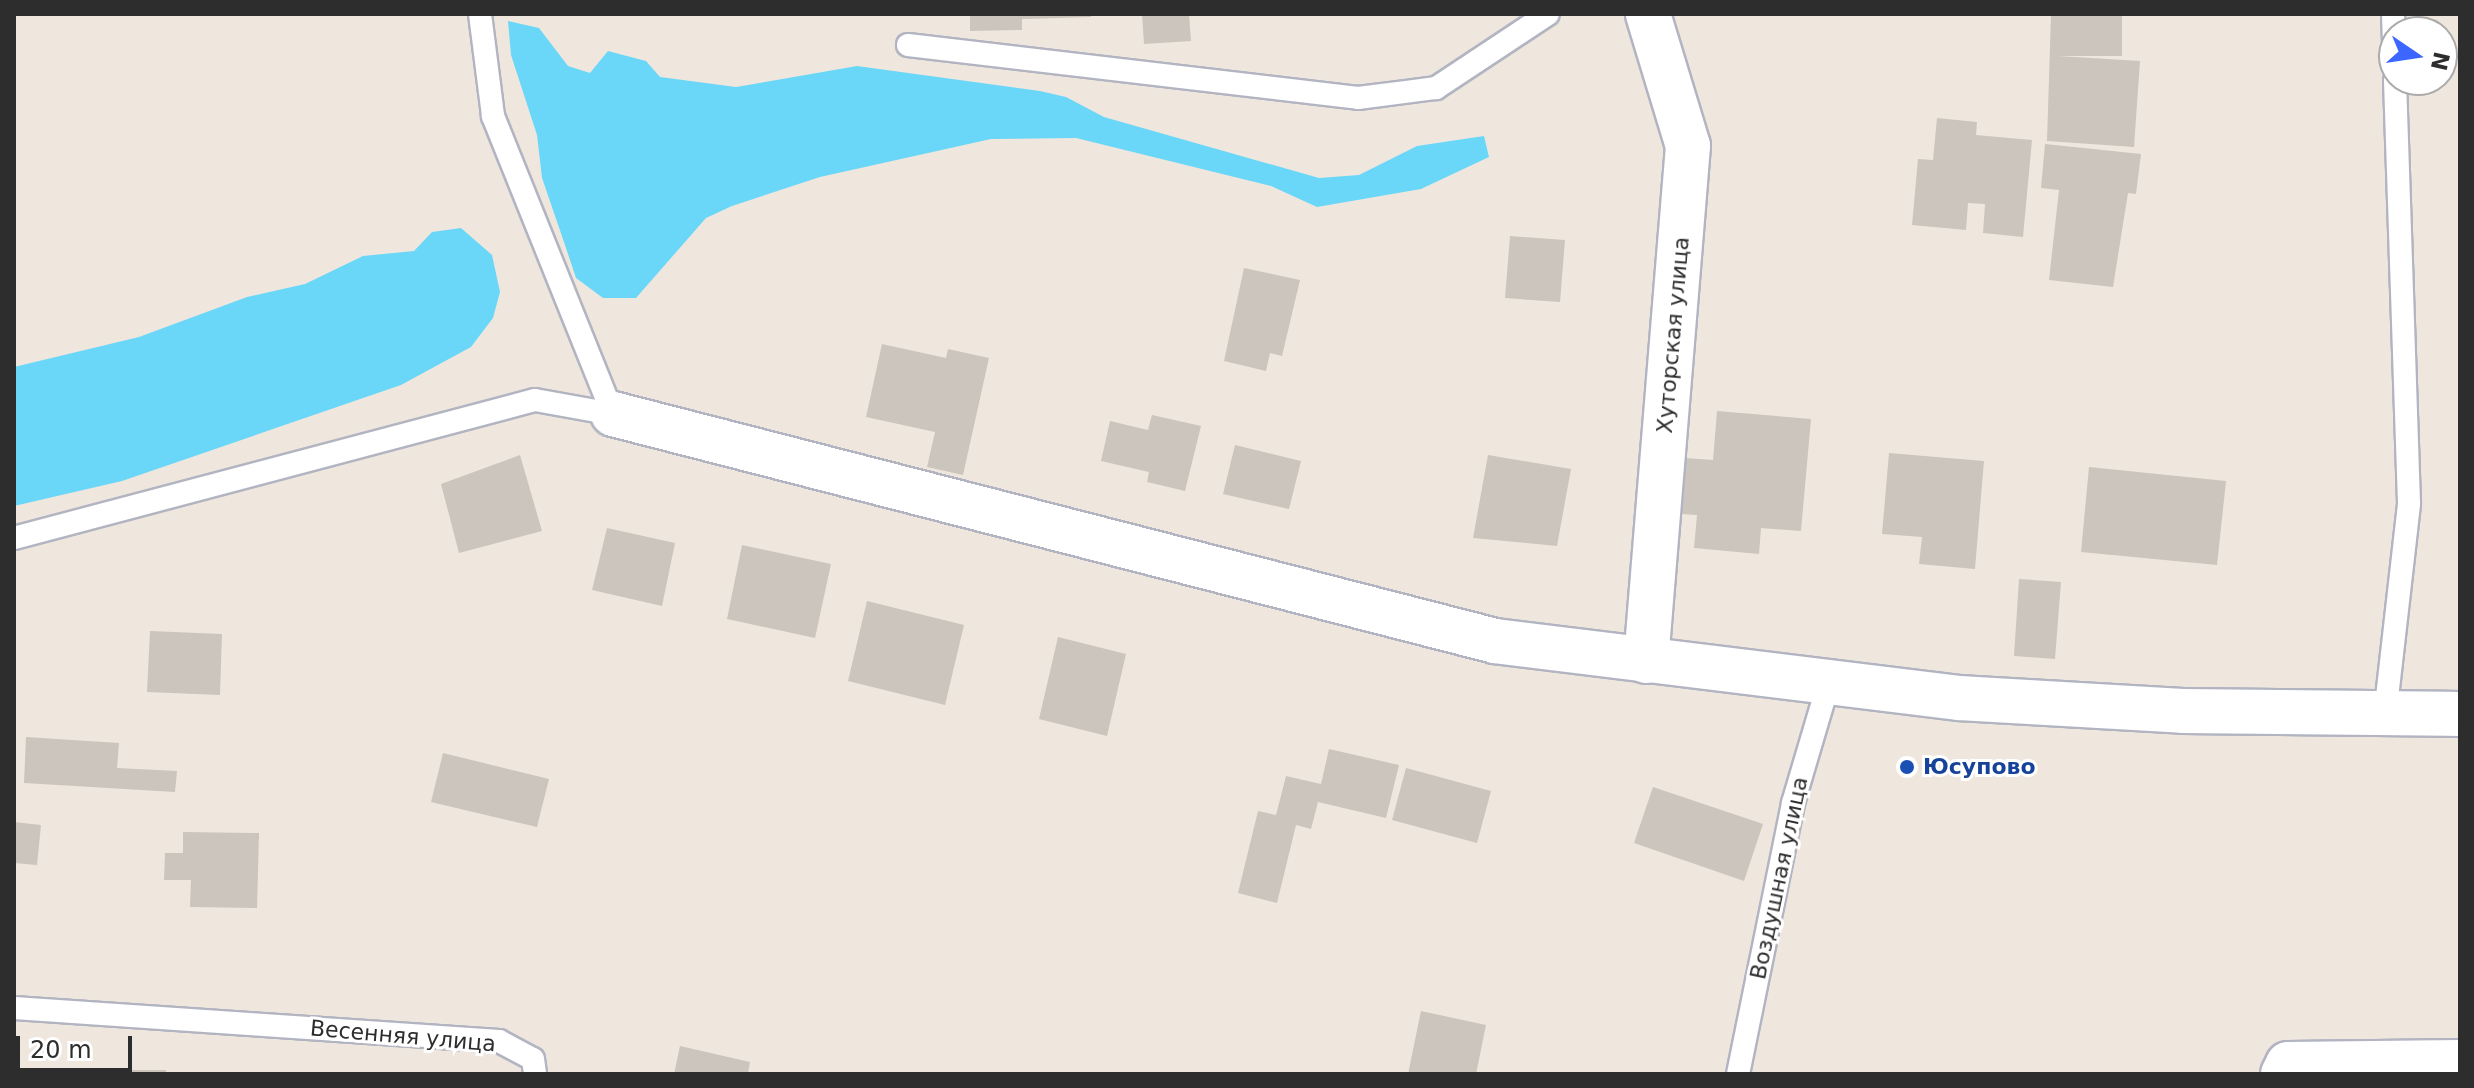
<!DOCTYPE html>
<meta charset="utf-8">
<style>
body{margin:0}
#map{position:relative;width:2474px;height:1088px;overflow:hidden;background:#efe7de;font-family:"DejaVu Sans",sans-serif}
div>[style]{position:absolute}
.water>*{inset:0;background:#6ad7f8}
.building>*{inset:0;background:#cbc5bd}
.roads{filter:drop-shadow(2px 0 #b2b5c1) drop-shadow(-2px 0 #b2b5c1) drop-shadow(0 2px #b2b5c1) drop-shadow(0 -2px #b2b5c1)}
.lane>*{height:22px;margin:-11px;padding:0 11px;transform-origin:11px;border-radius:11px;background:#fff}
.street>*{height:44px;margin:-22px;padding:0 22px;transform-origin:22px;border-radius:22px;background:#fff}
.dots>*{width:22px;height:22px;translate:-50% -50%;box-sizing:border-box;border:4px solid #fff;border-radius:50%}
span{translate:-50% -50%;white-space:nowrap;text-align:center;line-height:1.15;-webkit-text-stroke:6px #fff;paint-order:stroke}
.street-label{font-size:22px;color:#2d2d2d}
.transit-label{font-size:22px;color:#164399;font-weight:700}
.left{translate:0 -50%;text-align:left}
.frame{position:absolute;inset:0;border:16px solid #2d2d2d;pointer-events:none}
.north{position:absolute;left:2378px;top:16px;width:80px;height:80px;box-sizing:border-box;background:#fff;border:2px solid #ababab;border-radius:50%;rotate:103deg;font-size:22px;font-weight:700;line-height:32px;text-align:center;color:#2d2d2d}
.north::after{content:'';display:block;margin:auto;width:28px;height:36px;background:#3b66ff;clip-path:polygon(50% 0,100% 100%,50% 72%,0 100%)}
.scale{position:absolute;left:16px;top:1036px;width:116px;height:36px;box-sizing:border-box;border:4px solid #2d2d2d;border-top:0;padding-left:10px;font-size:24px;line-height:28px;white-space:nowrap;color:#2d2d2d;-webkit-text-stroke:6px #fff;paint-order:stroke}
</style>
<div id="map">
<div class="water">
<i style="clip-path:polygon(508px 21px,539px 28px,568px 66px,590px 73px,608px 51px,646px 61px,660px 77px,736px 87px,857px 66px,1040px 91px,1066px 97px,1104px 117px,1319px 178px,1359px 175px,1417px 146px,1484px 136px,1489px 157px,1421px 189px,1317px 207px,1271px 186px,1076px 138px,991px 139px,820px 177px,732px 206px,706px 218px,636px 298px,603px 298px,576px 278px,565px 245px,542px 178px,537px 135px,511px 55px)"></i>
<i style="clip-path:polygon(461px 228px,492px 255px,500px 292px,493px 318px,471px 347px,401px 385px,122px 481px,14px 506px,14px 367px,139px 337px,247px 297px,305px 284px,363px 256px,414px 251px,432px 232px)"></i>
</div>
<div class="building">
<i style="clip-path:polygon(970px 14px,1091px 14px,1091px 17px,1022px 19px,1022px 30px,970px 31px)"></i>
<i style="clip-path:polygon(1142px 14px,1189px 14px,1191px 41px,1144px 44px)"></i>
<i style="clip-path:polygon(2051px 14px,2122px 14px,2122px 56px,2058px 56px,2140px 61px,2134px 147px,2047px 141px)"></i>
<i style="clip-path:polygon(1937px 118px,1977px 122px,1976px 135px,2032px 140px,2023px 237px,1983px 233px,1985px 204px,1968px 203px,1966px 230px,1912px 225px,1918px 159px,1933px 160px)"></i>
<i style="clip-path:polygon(2045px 144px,2141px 154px,2136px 194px,2128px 193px,2113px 287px,2049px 280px,2059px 190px,2041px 188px)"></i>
<i style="clip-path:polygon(1510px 236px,1565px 240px,1560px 302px,1505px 298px)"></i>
<i style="clip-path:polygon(1244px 268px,1300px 280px,1282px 356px,1270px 353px,1266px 371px,1224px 361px)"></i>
<i style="clip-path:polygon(882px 344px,946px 358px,948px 349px,989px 358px,963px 475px,927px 467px,935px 432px,866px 417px)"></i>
<i style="clip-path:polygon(1717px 411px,1811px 419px,1801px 531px,1761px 528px,1759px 554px,1694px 548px,1697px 515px,1680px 514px,1685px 458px,1713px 460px)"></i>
<i style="clip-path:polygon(1152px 415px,1201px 426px,1185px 491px,1147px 482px,1149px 472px,1101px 461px,1110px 421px,1148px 430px)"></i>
<i style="clip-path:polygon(1235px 445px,1301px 461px,1289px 509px,1223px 494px)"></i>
<i style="clip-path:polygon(1889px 453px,1984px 461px,1975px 569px,1919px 564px,1922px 537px,1882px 534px)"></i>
<i style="clip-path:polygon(520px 455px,542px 531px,459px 553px,441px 484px)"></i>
<i style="clip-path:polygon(1488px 455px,1571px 469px,1557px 546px,1473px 538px)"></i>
<i style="clip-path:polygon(2089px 467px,2226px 481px,2217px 565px,2081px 552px)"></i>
<i style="clip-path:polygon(607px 528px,675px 543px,662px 606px,592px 590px)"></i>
<i style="clip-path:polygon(742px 545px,831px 564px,815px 638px,727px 619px)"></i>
<i style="clip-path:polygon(2019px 579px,2061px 582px,2055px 659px,2014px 656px)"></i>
<i style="clip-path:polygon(867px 601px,964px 625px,945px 705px,848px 681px)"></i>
<i style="clip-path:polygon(150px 631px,222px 634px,220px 695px,147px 692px)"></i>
<i style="clip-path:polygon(1058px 637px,1126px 654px,1107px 736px,1039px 719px)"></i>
<i style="clip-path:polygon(26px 737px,119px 743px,117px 768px,177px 771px,175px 792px,24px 783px)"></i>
<i style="clip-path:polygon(1329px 749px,1399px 765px,1386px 818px,1318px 802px,1311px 829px,1296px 825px,1277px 903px,1238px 893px,1258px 811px,1276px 815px,1286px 776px,1321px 784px)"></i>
<i style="clip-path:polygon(443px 753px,549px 779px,537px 827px,431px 802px)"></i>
<i style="clip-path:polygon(1406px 768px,1491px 791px,1477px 843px,1392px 820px)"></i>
<i style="clip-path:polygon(1653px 787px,1763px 824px,1744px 881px,1634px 843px)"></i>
<i style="clip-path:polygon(14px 822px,41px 825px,37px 865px,14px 863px)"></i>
<i style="clip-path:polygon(183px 832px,259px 833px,257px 908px,190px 907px,191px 880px,164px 880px,165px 853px,183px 853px)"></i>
<i style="clip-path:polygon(1421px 1011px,1486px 1025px,1476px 1074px,1408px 1074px)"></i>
<i style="clip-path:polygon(680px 1046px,750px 1062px,748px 1074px,674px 1074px)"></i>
<i style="clip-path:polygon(91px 1070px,166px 1070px,166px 1074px,91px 1074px)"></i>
</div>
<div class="roads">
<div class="lane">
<i style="left:480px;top:14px;width:103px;rotate:82.7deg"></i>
<i style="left:493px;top:116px;width:321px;rotate:68.1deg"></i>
<i style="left:2393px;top:14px;width:29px;rotate:88deg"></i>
<i style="left:908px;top:45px;width:453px;rotate:6.7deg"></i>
<i style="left:1358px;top:98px;width:79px;rotate:-7.3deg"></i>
<i style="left:1436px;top:88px;width:134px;rotate:-33.5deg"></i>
<i style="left:14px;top:538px;width:539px;rotate:-14.84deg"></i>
<i style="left:535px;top:400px;width:79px;rotate:10.2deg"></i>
<i style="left:2385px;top:715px;width:213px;rotate:-83.5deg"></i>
<i style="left:2409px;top:503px;width:423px;rotate:-91.9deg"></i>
<i style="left:14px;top:1008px;width:486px;rotate:3.9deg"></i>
<i style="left:499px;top:1041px;width:38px;rotate:28deg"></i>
<i style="left:533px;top:1059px;width:15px;rotate:82deg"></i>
<i style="left:1738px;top:1074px;width:277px;rotate:-78.5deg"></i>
<i style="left:1793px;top:803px;width:123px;rotate:-73.5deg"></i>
</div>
<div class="street">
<i style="left:613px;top:414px;width:911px;rotate:14.43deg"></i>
<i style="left:1495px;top:641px;width:467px;rotate:7deg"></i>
<i style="left:1959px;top:698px;width:224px;rotate:3.3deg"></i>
<i style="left:2183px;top:711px;width:277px;rotate:0.6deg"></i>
<i style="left:1646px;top:661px;width:517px;rotate:-85.34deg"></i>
<i style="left:1688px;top:146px;width:138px;rotate:-106.9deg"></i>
<i style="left:2283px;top:1074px;width:11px;rotate:-63deg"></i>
<i style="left:2288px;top:1064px;width:172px;rotate:-0.7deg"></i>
</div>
</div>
<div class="dots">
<i style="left:1907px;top:767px;background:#1a4fb4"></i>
</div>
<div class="street-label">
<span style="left:1673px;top:335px;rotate:-85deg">Хуторская улица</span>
<span style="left:1779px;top:878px;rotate:-78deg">Воздушная улица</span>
<span style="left:403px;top:1036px;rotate:5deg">Весенняя улица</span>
</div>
<div class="transit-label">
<span class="left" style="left:1923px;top:767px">Юсупово</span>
</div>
<div class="frame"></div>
<div class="north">N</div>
<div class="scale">20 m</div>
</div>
